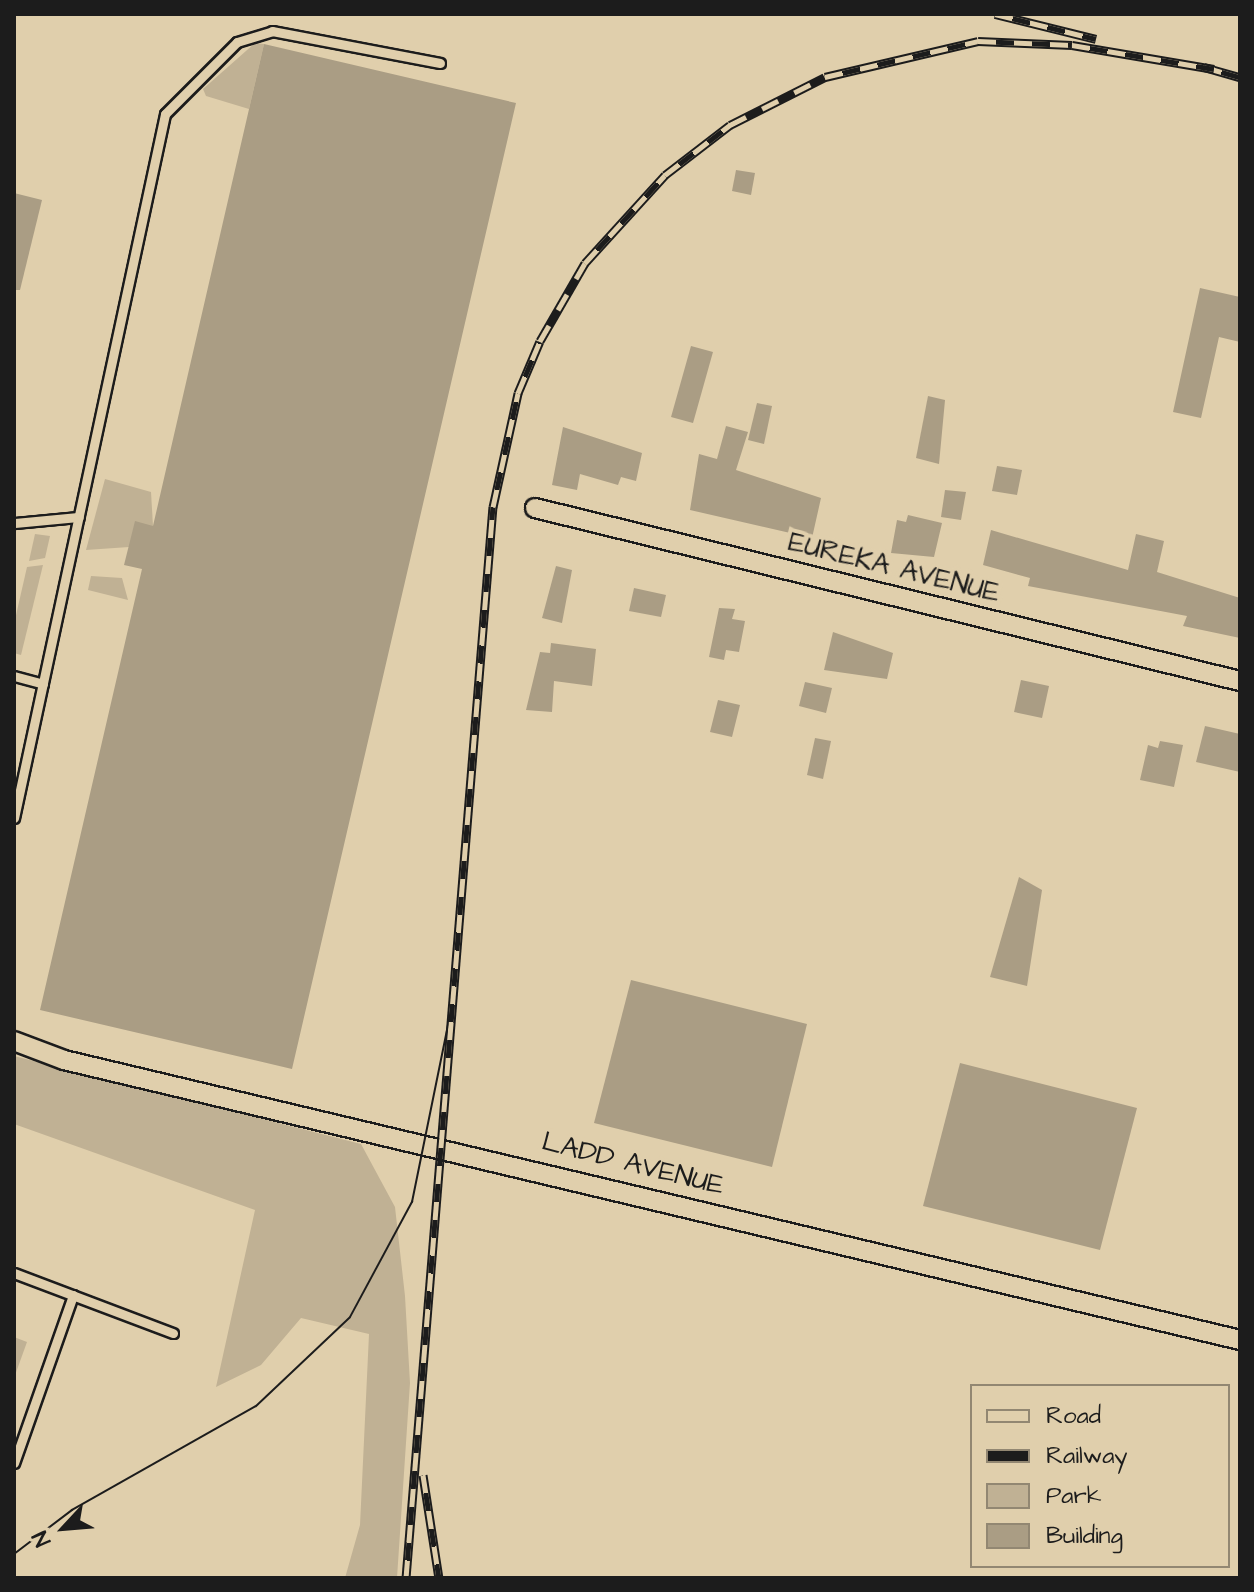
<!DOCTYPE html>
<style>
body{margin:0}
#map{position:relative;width:1254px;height:1592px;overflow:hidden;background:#e0cfac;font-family:"Architects Daughter",sans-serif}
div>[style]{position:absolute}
.green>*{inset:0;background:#c0b194}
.building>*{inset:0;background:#aa9d84}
.roads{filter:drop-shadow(2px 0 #1c1c1c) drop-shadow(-2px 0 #1c1c1c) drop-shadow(0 2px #1c1c1c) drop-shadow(0 -2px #1c1c1c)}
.service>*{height:9px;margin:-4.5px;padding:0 4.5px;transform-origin:4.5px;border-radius:4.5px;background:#e0cfac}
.minor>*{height:18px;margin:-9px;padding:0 9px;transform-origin:9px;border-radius:9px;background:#e0cfac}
.tram>*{height:2px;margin:-1px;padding:0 1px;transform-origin:1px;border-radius:1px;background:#1c1c1c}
.rail>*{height:9px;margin-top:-4.5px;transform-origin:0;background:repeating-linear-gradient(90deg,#e0cfac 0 18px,#1c1c1c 0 36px);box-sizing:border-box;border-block:2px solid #1c1c1c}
span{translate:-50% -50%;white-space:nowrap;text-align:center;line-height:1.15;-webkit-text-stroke:8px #e0cfac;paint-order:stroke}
.street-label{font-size:28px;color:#1c1c1c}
.frame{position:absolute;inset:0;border:16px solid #1c1c1c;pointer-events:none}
.legend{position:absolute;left:970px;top:1384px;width:260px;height:184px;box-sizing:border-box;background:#e0cfac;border:2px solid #928772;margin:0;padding:10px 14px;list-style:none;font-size:24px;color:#1c1c1c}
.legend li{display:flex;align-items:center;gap:16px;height:40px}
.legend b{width:40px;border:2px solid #928772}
.north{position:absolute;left:24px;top:1488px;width:80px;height:80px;-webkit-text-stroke:6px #e0cfac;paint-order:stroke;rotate:244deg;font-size:22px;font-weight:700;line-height:32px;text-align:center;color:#1c1c1c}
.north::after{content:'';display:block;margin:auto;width:28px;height:36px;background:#1c1c1c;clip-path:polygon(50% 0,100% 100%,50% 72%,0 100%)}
</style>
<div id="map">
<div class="green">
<i style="clip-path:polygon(255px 43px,264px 44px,249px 109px,206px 96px,203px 89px)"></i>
<i style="clip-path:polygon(105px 479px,151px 492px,153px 526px,129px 547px,86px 550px)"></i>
<i style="clip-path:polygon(35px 534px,50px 536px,45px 558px,29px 561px)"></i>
<i style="clip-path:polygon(43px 565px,21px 655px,14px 653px,14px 624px,27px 567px)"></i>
<i style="clip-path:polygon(91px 576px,122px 578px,128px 600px,88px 590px)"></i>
<i style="clip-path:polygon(14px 1056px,361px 1144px,395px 1207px,405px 1296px,410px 1383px,397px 1578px,345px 1578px,360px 1525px,369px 1334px,301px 1318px,261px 1365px,216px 1387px,255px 1210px,14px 1124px)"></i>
<i style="clip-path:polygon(14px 1337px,27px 1342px,14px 1378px)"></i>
</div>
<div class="building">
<i style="clip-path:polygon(264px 44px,516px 103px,292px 1069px,40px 1010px,142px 569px,124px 565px,135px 521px,153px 526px)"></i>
<i style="clip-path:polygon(736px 170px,755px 173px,751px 195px,732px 191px)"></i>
<i style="clip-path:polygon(14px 193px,42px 200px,20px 290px,14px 290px)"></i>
<i style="clip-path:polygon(1200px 288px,1240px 297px,1240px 342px,1219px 337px,1201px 418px,1173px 412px)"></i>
<i style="clip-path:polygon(691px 346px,713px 352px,693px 423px,671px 417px)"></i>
<i style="clip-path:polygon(928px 396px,945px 400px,939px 464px,916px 458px)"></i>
<i style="clip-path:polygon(757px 403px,772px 406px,764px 444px,748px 440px)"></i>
<i style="clip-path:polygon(726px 426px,748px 432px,736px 470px,821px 498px,812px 538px,690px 510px,699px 454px,717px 459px)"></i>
<i style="clip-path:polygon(563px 427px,642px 453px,636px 481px,621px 477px,618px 485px,580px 474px,577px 490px,552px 485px)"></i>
<i style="clip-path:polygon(997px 466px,1022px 470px,1017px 495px,992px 491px)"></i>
<i style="clip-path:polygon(945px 490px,966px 492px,961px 520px,941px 517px)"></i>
<i style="clip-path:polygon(908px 515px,942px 523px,934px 557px,891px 553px,897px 520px,906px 522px)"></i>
<i style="clip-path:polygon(991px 530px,1128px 570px,1136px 534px,1164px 541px,1157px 572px,1240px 598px,1240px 638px,1183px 626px,1187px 616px,1028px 586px,1030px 578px,983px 565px)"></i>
<i style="clip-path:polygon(556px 566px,572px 570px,562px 623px,542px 618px)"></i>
<i style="clip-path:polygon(634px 588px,666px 595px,661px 617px,629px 611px)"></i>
<i style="clip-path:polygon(719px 608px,735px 609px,732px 619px,745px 621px,739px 652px,726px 650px,724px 660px,709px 657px)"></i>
<i style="clip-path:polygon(833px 632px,893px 653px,887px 679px,824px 670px)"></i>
<i style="clip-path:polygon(551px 643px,596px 649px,592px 686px,554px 681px,552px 712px,526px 710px,540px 652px,550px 653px)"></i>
<i style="clip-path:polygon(1021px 680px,1049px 686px,1042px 718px,1014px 712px)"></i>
<i style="clip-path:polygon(805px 682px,832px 688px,826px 713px,799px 706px)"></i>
<i style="clip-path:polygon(718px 700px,740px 705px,732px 737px,710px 732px)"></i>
<i style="clip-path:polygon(1205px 726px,1240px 734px,1240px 772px,1196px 762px)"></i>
<i style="clip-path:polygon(815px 738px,831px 741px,823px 779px,807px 775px)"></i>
<i style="clip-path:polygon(1160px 741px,1183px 745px,1174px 787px,1140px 780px,1148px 745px,1158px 748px)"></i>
<i style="clip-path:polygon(1019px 877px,1042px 890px,1027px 986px,990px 977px)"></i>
<i style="clip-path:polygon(631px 980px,807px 1024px,772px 1167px,594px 1123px)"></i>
<i style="clip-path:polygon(960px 1063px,1137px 1108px,1100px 1250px,923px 1206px)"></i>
</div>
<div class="roads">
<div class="service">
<i style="left:14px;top:523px;width:65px;rotate:-5.3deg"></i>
<i style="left:14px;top:676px;width:30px;rotate:15deg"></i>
<i style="left:14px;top:818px;width:720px;rotate:-77.89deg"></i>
<i style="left:165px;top:114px;width:102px;rotate:-45deg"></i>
<i style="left:237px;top:42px;width:37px;rotate:-17deg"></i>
<i style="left:272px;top:31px;width:171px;rotate:10.8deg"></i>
<i style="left:14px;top:1273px;width:170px;rotate:20.7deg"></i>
<i style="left:14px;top:1463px;width:178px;rotate:-70.6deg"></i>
</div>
<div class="minor">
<i style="left:535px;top:508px;width:726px;rotate:13.79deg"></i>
<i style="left:14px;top:1041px;width:53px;rotate:20.8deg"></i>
<i style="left:64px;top:1060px;width:1209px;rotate:13.39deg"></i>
</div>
</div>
<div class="tram">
<i style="left:14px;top:1554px;width:73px;rotate:-37.2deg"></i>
<i style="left:72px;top:1510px;width:211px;rotate:-29.5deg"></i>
<i style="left:256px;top:1406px;width:129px;rotate:-43.4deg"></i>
<i style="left:350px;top:1317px;width:131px;rotate:-61.7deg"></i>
<i style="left:412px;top:1202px;width:196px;rotate:-78.5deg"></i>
</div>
<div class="rail">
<i style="left:995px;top:14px;width:104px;rotate:13.9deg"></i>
<i style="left:1204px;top:67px;width:37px;rotate:16deg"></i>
<i style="left:423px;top:1475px;width:104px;rotate:81.2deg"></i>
<i style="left:406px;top:1578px;width:1075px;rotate:-85.36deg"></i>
<i style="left:493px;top:507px;width:117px;rotate:-77.6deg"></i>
<i style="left:518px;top:393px;width:56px;rotate:-67.1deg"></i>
<i style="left:540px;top:341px;width:90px;rotate:-60deg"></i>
<i style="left:585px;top:263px;width:119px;rotate:-47.7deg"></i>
<i style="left:665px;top:175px;width:82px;rotate:-37.6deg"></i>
<i style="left:730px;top:125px;width:106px;rotate:-26.8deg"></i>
<i style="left:825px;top:77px;width:157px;rotate:-13.2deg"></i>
<i style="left:978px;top:41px;width:94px;rotate:2.4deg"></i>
<i style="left:1072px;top:45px;width:144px;rotate:9.6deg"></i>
</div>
<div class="street-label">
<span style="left:894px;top:568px;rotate:14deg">EUREKA AVENUE</span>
<span style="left:633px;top:1164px;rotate:14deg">LADD AVENUE</span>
</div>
<div class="frame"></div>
<ul class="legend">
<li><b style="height:10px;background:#e0cfac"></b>Road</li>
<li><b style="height:10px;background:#1c1c1c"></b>Railway</li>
<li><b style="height:22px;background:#c0b194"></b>Park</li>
<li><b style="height:22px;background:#aa9d84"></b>Building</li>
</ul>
<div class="north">N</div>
</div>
